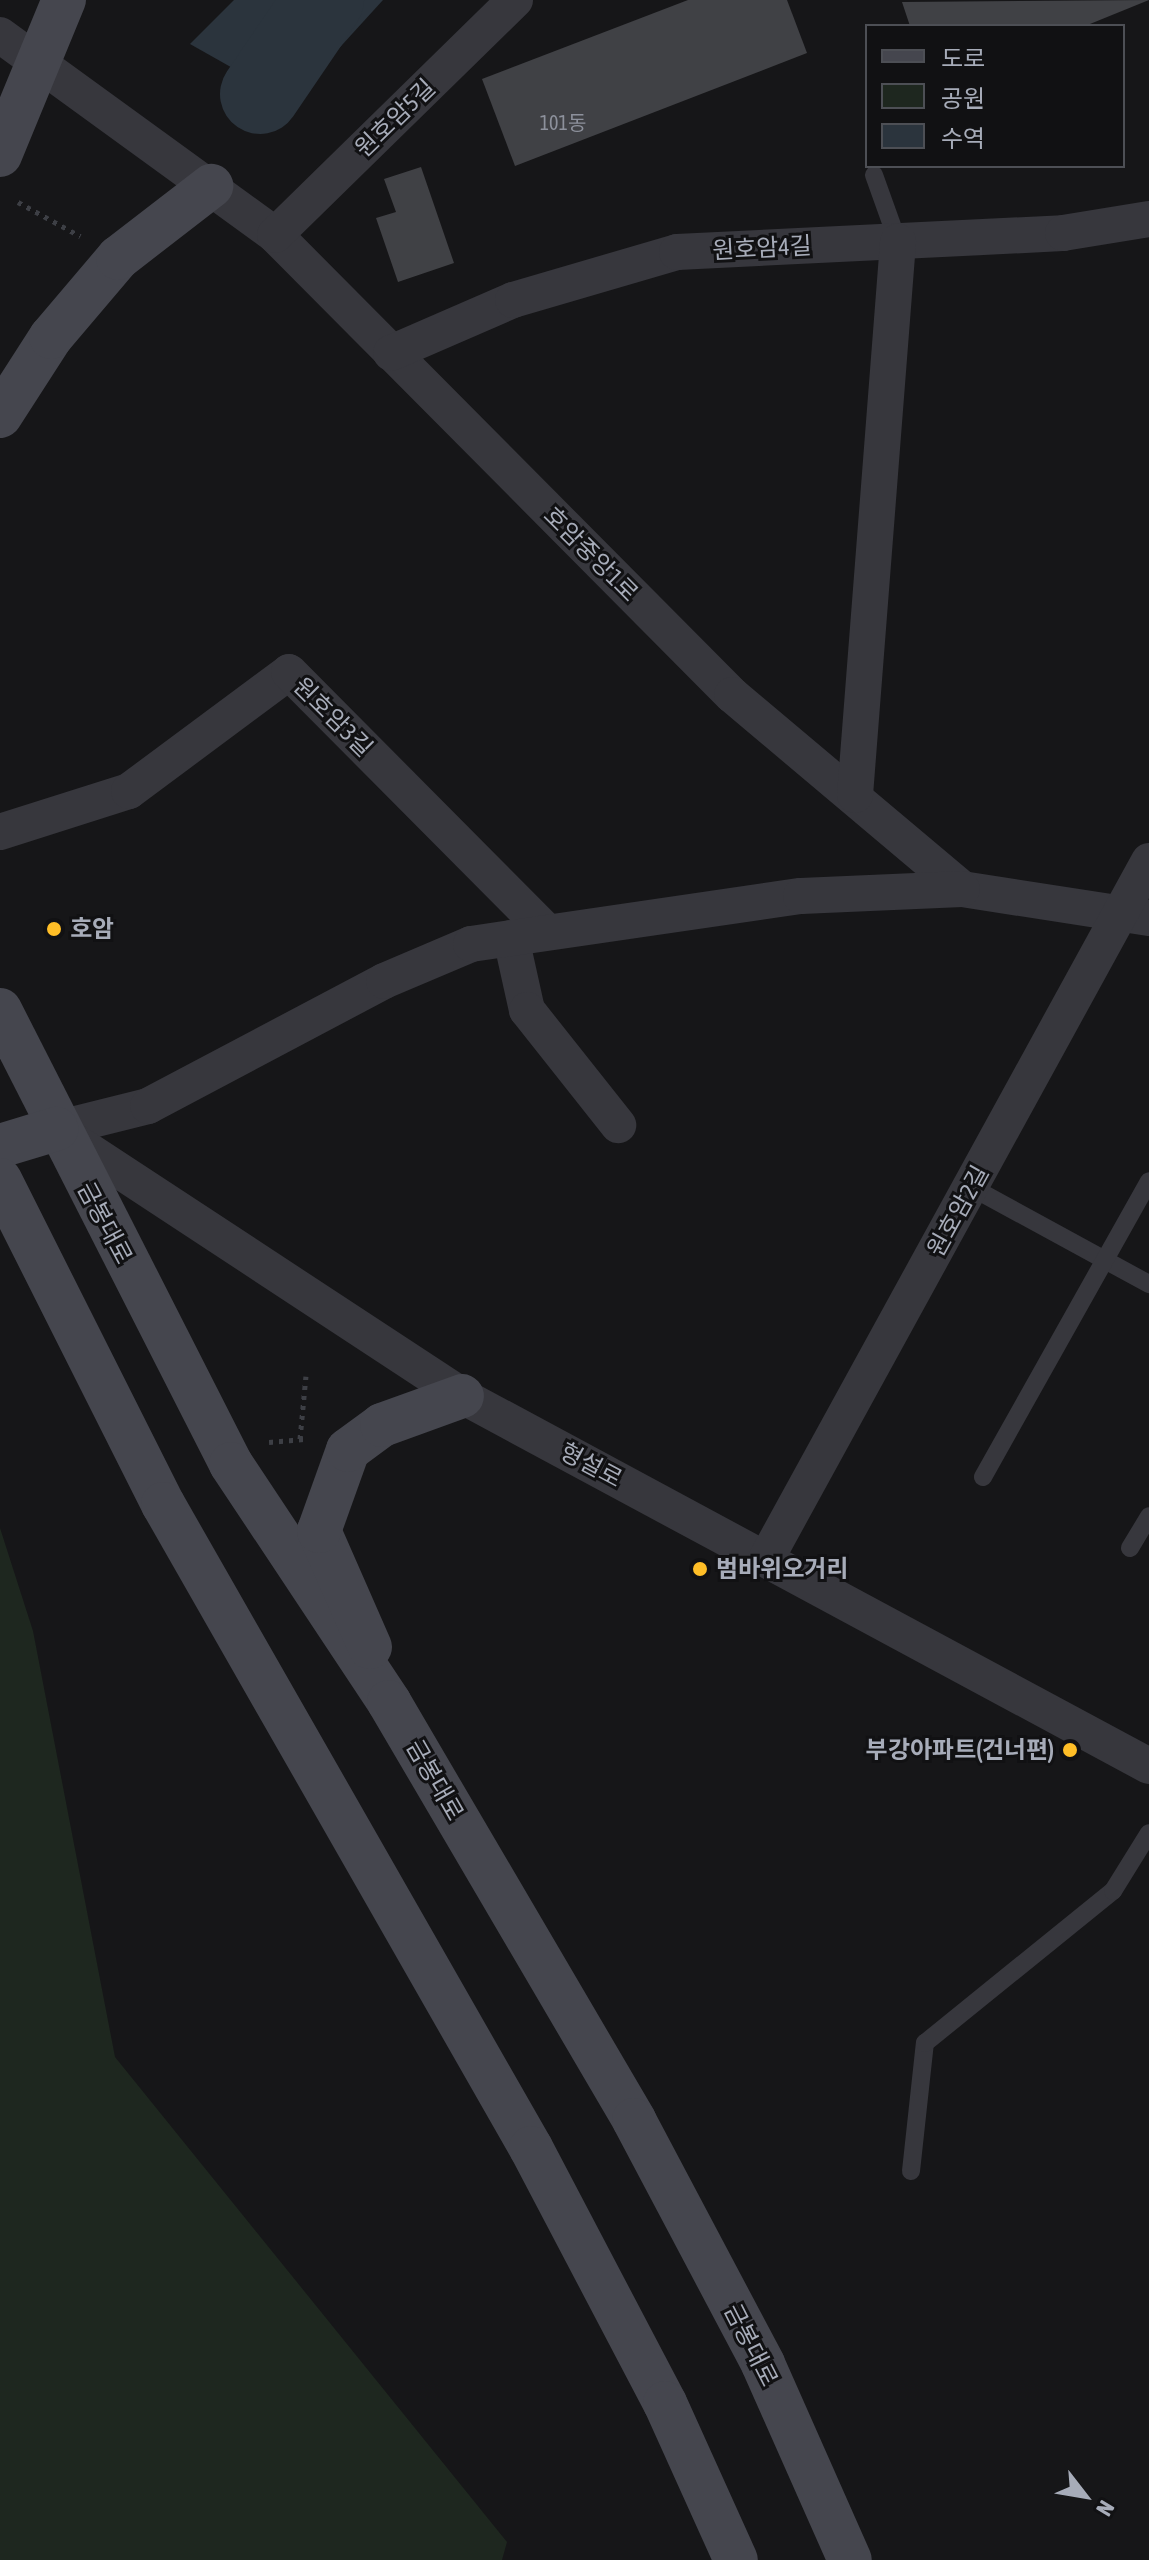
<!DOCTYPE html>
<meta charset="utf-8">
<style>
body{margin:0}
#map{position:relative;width:1149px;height:2560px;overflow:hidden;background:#161618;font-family:"Asap Condensed","Noto Sans KR",sans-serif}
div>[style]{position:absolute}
.green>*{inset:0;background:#1e271f}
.water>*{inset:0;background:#2b343d}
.river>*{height:80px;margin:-40px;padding:0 40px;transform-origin:40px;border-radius:40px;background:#2b343d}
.building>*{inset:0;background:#404145}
.path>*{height:5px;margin-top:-2.5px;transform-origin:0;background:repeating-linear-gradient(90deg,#3d3f45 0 4px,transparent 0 10px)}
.lane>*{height:18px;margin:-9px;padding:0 9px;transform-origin:9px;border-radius:9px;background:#37373d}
.street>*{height:36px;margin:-18px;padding:0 18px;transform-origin:18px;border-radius:18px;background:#37373d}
.secondary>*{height:44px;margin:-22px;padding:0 22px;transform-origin:22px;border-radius:22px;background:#45464e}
.dots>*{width:22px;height:22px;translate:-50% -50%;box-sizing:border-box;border:4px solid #111113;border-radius:50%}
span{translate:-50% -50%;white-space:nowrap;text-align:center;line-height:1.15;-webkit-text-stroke:6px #111113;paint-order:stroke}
.number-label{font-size:20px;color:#8d919c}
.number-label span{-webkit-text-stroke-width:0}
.street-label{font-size:24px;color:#a7acb9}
.poi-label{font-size:24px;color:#a7acb9;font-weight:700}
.left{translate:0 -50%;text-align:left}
.right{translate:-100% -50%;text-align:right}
.legend{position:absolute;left:865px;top:24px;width:260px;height:144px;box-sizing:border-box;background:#111113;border:2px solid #4d4f55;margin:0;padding:10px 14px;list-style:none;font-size:24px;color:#a7acb9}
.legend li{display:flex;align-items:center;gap:16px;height:40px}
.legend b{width:40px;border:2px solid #4d4f55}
.north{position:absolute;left:1045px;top:2456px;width:80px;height:80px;-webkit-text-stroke:6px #111113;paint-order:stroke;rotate:121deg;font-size:22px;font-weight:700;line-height:32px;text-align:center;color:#a7acb9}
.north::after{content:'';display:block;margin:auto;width:28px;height:36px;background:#a7acb9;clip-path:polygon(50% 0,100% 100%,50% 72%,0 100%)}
</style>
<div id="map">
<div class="green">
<i style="clip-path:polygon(0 1528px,33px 1631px,115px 2057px,507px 2542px,502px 2560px,0 2560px)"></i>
</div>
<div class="water">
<i style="clip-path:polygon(234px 0,383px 0,291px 101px,190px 44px)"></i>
</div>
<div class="river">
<i style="left:260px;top:94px;width:114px;rotate:-55.8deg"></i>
</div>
<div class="building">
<i style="clip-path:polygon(688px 0,787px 0,807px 53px,515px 166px,482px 79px)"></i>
<i style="clip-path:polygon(1149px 0,1085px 26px,910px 26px,902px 2px)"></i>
<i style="clip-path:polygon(421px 167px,454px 263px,398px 282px,376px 218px,396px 212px,384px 179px)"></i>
</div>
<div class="path">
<i style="left:18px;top:202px;width:71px;rotate:28.7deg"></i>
<i style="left:300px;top:1439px;width:63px;rotate:-84.6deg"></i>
<i style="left:269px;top:1442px;width:38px;rotate:-5deg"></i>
</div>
<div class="lane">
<i style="left:874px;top:175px;width:71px;rotate:70.3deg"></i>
<i style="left:971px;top:1187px;width:203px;rotate:28.6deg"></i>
<i style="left:983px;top:1477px;width:339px;rotate:-60.7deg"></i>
<i style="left:1130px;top:1548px;width:37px;rotate:-59deg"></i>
<i style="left:911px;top:2171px;width:129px;rotate:-83.8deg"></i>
<i style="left:925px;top:2043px;width:242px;rotate:-39deg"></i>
<i style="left:1113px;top:1891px;width:68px;rotate:-58.2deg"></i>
</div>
<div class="street">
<i style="left:0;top:35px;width:340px;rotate:36deg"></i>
<i style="left:275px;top:235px;width:648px;rotate:45.19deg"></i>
<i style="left:732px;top:695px;width:301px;rotate:40.1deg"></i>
<i style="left:962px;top:889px;width:189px;rotate:8.8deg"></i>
<i style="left:275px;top:235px;width:336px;rotate:-44.4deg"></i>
<i style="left:391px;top:353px;width:133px;rotate:-23.5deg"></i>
<i style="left:513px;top:300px;width:171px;rotate:-16.3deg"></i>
<i style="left:677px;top:252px;width:386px;rotate:-2.8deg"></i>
<i style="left:1063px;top:233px;width:87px;rotate:-9.2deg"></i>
<i style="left:855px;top:795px;width:555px;rotate:-85.55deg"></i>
<i style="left:0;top:832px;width:135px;rotate:-17.6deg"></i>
<i style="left:129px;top:791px;width:199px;rotate:-36.6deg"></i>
<i style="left:289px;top:672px;width:365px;rotate:45.2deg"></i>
<i style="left:511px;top:938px;width:74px;rotate:77.5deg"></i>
<i style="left:527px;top:1010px;width:147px;rotate:51.6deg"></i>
<i style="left:56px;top:1129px;width:95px;rotate:-14deg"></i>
<i style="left:148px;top:1106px;width:267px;rotate:-27.9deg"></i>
<i style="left:384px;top:981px;width:95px;rotate:-23deg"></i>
<i style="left:471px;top:944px;width:333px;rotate:-8.3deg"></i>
<i style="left:801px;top:896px;width:161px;rotate:-2.5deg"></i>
<i style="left:59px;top:1131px;width:482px;rotate:33.3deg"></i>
<i style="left:462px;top:1396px;width:780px;rotate:28.31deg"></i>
<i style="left:766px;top:1559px;width:796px;rotate:-61.25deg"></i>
</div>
<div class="secondary">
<i style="left:0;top:155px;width:168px;rotate:-67.6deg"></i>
<i style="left:0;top:416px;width:94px;rotate:-57.2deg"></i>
<i style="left:51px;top:337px;width:104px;rotate:-49.7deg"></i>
<i style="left:118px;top:258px;width:118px;rotate:-37.7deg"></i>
<i style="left:0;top:1010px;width:509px;rotate:63.03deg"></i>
<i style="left:231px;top:1464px;width:286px;rotate:56.4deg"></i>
<i style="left:389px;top:1702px;width:485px;rotate:59.6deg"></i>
<i style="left:634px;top:2120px;width:276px;rotate:62.1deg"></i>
<i style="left:763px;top:2364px;width:214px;rotate:66.1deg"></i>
<i style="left:0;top:1146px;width:59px;rotate:-16.9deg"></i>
<i style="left:0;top:1180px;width:363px;rotate:63.3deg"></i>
<i style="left:163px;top:1504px;width:742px;rotate:60.26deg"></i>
<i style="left:531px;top:2148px;width:288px;rotate:62.3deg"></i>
<i style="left:665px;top:2403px;width:172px;rotate:65.7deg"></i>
<i style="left:370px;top:1647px;width:127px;rotate:-113.7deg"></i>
<i style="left:319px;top:1531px;width:86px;rotate:-70.3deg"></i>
<i style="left:348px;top:1450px;width:42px;rotate:-36.3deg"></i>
<i style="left:382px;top:1425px;width:85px;rotate:-19.9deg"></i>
</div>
<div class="dots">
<i style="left:54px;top:929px;background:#ffbe27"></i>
<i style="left:700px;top:1569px;background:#ffbe27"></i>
<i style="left:1070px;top:1750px;background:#ffbe27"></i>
</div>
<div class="number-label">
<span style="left:563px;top:122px">101동</span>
</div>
<div class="street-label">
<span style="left:395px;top:118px;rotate:-44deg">원호암5길</span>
<span style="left:762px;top:248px;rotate:-3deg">원호암4길</span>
<span style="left:591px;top:554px;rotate:45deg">호암중앙1로</span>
<span style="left:333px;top:717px;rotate:45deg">원호암3길</span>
<span style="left:958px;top:1211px;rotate:-61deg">원호암2길</span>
<span style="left:105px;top:1223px;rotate:62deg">금봉대로</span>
<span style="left:591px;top:1465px;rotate:28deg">형설로</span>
<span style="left:435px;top:1780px;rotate:60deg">금봉대로</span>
<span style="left:751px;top:2345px;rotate:63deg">금봉대로</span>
</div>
<div class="poi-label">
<span class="left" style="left:70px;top:929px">호암</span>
<span class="left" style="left:716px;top:1569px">범바위오거리</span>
<span class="right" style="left:1054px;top:1750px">부강아파트(건너편)</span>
</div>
<ul class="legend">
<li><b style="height:10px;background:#45464e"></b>도로</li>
<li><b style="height:22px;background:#1e271f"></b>공원</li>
<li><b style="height:22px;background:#2b343d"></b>수역</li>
</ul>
<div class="north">N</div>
</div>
